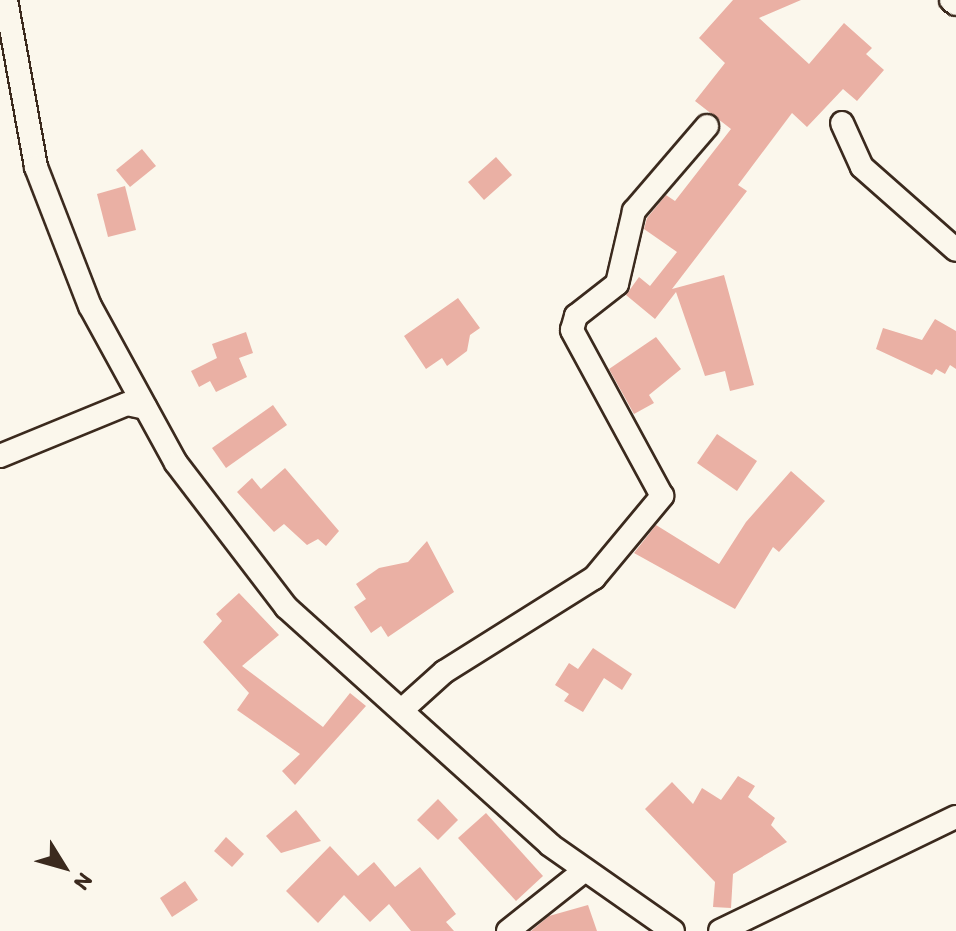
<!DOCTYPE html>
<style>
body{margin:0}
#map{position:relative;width:956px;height:931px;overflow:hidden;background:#fbf7ec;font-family:Itim,sans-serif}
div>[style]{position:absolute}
.building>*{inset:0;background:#eab0a4}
.roads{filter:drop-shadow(2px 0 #3b2a1e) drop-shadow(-2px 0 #3b2a1e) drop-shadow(0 2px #3b2a1e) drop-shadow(0 -2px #3b2a1e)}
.minor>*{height:22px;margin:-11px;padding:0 11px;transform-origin:11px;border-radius:11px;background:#fbf7ec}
span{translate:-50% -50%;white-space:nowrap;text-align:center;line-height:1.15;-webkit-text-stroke:6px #fbf7ec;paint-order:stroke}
.north{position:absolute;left:24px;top:827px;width:80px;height:80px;-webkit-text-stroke:6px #fbf7ec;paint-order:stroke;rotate:127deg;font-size:22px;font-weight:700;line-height:32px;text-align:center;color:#3b2a1e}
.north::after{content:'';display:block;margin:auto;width:28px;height:36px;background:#3b2a1e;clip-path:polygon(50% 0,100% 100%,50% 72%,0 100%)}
</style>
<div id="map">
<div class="building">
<i style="clip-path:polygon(733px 0,801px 0,759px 18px,809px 64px,844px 23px,872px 48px,866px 54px,884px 70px,857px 101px,843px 89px,807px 127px,792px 113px,738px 185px,747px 191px,672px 289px,724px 275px,754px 385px,730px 391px,725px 371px,705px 376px,676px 292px,655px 319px,626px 295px,639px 277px,650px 286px,677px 252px,644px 229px,647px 218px,666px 195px,675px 201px,731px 129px,695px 101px,725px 63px,699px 38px)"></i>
<i style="clip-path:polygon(142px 149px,156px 166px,130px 187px,116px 170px)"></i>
<i style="clip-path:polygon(496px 157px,512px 175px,484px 200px,468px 182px)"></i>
<i style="clip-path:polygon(125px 186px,136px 230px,108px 237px,97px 194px)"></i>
<i style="clip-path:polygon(458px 298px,480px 328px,470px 335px,467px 351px,447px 366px,442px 358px,426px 369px,404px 336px)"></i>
<i style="clip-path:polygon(935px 319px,956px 331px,956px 369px,950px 365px,945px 374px,936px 369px,932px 375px,876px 349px,883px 328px,922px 340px)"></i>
<i style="clip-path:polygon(246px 332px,253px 353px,239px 358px,247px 377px,216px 392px,210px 381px,199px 387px,191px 371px,217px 358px,212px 344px)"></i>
<i style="clip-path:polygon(656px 337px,681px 369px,649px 395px,654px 403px,634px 414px,609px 369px)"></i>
<i style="clip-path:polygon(273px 405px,287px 425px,226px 468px,212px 448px)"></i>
<i style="clip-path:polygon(717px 434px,757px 461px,737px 491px,697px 463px)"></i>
<i style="clip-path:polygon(285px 468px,339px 531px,326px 546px,318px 539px,307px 545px,284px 524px,274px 532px,237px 492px,252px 478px,261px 489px)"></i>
<i style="clip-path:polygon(791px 471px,825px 501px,779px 552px,773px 547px,735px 609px,634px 553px,656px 525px,719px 564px,746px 522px)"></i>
<i style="clip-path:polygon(427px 541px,454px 592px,388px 637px,381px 626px,371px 633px,354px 607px,366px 599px,356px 584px,379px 568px,408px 562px)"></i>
<i style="clip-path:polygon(239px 593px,279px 635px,242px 666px,323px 727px,350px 693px,366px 706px,295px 785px,282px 771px,300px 754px,237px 710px,249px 693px,203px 642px,222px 621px,216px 614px)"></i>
<i style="clip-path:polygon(593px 648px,632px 674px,622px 690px,604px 678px,583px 712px,564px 701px,569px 694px,555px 685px,569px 663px,578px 669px)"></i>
<i style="clip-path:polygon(738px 776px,755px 786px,748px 797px,775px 818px,771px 825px,787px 842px,733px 874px,731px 908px,713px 907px,715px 882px,645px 809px,672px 782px,693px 804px,702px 788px,721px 800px)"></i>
<i style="clip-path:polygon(438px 799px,458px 820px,438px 840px,417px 820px)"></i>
<i style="clip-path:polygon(296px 810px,321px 841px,281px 853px,266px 836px)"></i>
<i style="clip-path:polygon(486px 813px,543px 876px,516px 901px,458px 838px)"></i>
<i style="clip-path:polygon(226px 837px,244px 854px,232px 867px,214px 851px)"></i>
<i style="clip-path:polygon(330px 846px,358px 876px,374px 862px,395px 887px,420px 867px,456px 914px,446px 922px,454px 931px,411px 931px,389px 904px,370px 922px,344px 895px,318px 923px,286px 891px)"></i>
<i style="clip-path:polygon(185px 881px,198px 900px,172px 917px,160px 898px)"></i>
<i style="clip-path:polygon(588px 905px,597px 931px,531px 931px,549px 916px)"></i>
</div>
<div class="roads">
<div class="minor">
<i style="left:6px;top:0;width:170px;rotate:79.8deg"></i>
<i style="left:36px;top:167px;width:149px;rotate:68.8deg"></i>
<i style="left:90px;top:306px;width:179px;rotate:61.3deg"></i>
<i style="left:176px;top:463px;width:181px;rotate:52.6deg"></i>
<i style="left:286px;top:607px;width:355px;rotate:42deg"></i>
<i style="left:550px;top:845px;width:150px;rotate:35deg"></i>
<i style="left:951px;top:0;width:6px;rotate:39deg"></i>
<i style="left:842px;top:123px;width:48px;rotate:65.6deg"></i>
<i style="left:862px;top:167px;width:125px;rotate:41.4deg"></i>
<i style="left:0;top:456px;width:137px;rotate:-22.3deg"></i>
<i style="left:127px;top:404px;width:19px;rotate:12deg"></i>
<i style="left:404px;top:708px;width:54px;rotate:-42deg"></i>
<i style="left:444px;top:672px;width:177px;rotate:-32.1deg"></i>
<i style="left:594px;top:578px;width:107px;rotate:-50.3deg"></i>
<i style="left:662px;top:496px;width:189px;rotate:-118.5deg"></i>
<i style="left:572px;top:330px;width:15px;rotate:-74deg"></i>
<i style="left:576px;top:316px;width:52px;rotate:-38deg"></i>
<i style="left:617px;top:284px;width:75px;rotate:-76.9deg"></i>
<i style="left:634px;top:211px;width:112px;rotate:-49.3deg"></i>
<i style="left:508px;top:931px;width:98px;rotate:-38.4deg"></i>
<i style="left:720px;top:931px;width:262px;rotate:-25.8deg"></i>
</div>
</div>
<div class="north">N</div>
</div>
